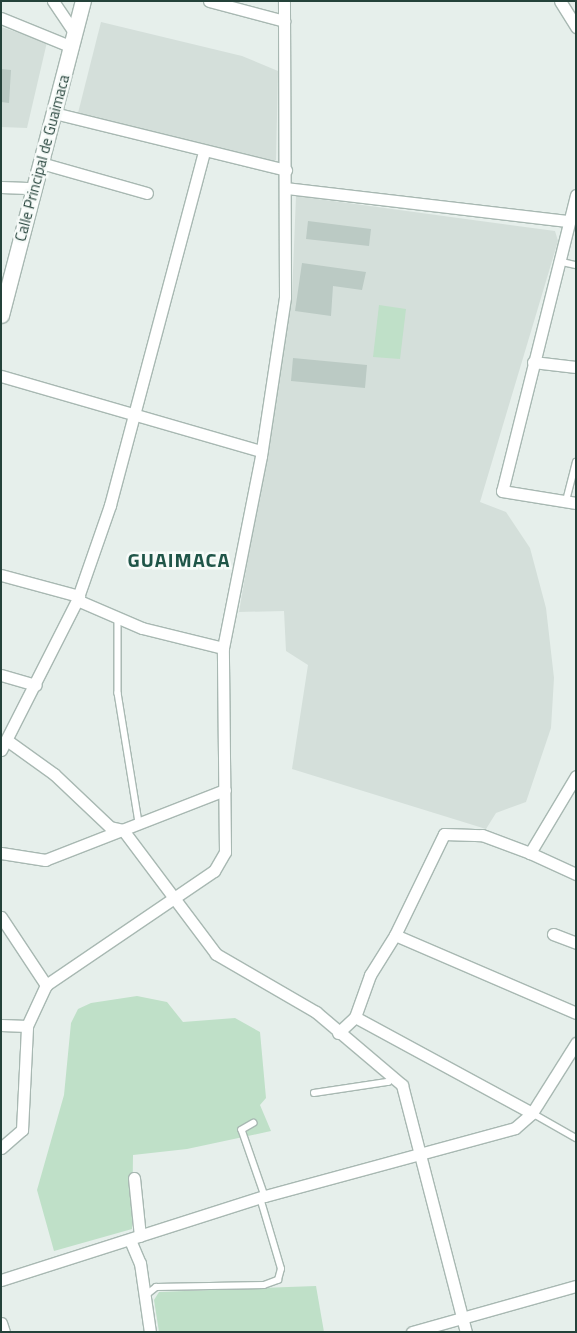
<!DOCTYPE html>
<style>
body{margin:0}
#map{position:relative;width:577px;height:1333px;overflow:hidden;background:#e6efeb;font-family:"Titillium Web",sans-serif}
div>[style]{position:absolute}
.built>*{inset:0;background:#d4dfda}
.green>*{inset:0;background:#bfe0c8}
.building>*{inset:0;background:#bbcac4}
.roads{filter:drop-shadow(1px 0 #a8b8b2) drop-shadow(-1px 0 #a8b8b2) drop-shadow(0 1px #a8b8b2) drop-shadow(0 -1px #a8b8b2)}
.service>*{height:5.5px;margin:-2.75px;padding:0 2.75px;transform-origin:2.75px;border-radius:2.75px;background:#fff}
.minor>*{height:11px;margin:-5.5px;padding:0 5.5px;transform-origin:5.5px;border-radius:5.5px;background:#fff}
.secondary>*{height:15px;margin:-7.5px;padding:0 7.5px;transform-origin:7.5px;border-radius:7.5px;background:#fff}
span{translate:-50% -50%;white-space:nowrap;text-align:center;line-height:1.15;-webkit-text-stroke:5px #f7fbf9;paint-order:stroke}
.street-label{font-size:15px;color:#24423a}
.district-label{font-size:20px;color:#1f5548;font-weight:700;letter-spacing:1px}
.frame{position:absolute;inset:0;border:2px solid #24423a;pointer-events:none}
</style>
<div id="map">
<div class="built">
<i style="clip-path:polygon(101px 22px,242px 56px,278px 71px,276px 160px,270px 164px,77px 117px)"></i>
<i style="clip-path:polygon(1px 27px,47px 42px,27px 128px,1px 127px)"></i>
<i style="clip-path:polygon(296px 196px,555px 231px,558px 241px,480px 502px,506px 512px,530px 548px,546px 608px,554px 678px,551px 728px,526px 802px,496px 813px,486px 829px,292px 769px,308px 665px,286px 651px,284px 611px,239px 612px,292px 296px)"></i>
</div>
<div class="green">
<i style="clip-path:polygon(379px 305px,406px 309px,400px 359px,373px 357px)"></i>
<i style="clip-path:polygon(137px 996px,167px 1002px,183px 1022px,235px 1018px,260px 1032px,266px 1098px,260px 1105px,271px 1131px,187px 1149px,133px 1155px,132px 1229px,54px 1251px,37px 1190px,64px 1095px,71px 1023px,78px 1009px,91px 1003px)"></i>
<i style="clip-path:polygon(316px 1286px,324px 1332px,159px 1332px,154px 1300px,159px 1292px)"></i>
</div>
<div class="building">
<i style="clip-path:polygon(1px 69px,11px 70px,9px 103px,1px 102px)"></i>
<i style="clip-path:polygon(308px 221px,371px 229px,369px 246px,306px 239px)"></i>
<i style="clip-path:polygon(302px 263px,366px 272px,362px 290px,333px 286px,331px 316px,295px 311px)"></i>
<i style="clip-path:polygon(293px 358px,367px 365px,365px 388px,291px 381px)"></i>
</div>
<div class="roads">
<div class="service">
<i style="left:558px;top:261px;width:18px;rotate:13deg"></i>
<i style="left:566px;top:501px;width:40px;rotate:-75.6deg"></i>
<i style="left:118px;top:619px;width:74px;rotate:90deg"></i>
<i style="left:118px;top:693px;width:132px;rotate:80.8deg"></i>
<i style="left:314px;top:1093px;width:75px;rotate:-8.5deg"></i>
<i style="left:388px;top:1082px;width:8px;rotate:-50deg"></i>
<i style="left:532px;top:1113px;width:51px;rotate:29.6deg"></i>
<i style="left:254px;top:1123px;width:14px;rotate:150deg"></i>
<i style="left:242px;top:1130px;width:70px;rotate:70.8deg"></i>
<i style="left:145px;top:1296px;width:14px;rotate:-39deg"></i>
<i style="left:156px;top:1287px;width:108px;rotate:-1.1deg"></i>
<i style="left:264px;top:1285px;width:15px;rotate:-20deg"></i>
<i style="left:278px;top:1280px;width:11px;rotate:-75deg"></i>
<i style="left:281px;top:1269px;width:74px;rotate:-106.5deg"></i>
</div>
<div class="minor">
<i style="left:53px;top:1px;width:40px;rotate:56deg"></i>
<i style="left:209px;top:1px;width:78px;rotate:14.9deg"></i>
<i style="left:560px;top:1px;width:31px;rotate:58deg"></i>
<i style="left:1px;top:18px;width:77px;rotate:22.2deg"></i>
<i style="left:54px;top:113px;width:239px;rotate:13.8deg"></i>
<i style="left:41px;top:163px;width:110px;rotate:15.8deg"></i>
<i style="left:1px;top:187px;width:33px;rotate:2deg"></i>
<i style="left:286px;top:188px;width:284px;rotate:6.7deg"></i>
<i style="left:576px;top:195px;width:305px;rotate:104deg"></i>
<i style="left:502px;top:491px;width:75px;rotate:9.2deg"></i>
<i style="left:533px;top:362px;width:43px;rotate:6.6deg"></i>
<i style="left:1px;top:376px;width:271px;rotate:16.1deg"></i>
<i style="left:1px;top:575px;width:81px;rotate:15.1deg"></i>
<i style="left:77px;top:600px;width:71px;rotate:23.3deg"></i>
<i style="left:142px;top:628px;width:83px;rotate:13.9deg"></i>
<i style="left:1px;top:675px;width:36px;rotate:16deg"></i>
<i style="left:8px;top:741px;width:57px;rotate:35.7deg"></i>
<i style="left:54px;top:774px;width:77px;rotate:43.4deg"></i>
<i style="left:110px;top:827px;width:13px;rotate:13deg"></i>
<i style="left:123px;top:830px;width:155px;rotate:53.1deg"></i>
<i style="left:216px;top:954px;width:116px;rotate:30.1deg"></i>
<i style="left:316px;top:1012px;width:113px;rotate:40.3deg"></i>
<i style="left:402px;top:1085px;width:255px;rotate:75.5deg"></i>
<i style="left:1px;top:750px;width:168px;rotate:-63.1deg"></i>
<i style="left:77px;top:600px;width:101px;rotate:-70.8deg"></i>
<i style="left:110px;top:505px;width:366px;rotate:-75.1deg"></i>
<i style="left:576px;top:776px;width:90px;rotate:120.9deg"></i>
<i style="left:530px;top:853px;width:51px;rotate:24.5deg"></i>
<i style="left:1px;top:853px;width:45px;rotate:9deg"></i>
<i style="left:45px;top:860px;width:193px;rotate:-21.3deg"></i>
<i style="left:1px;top:917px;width:82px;rotate:56.5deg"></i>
<i style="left:553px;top:934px;width:25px;rotate:21deg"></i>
<i style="left:395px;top:935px;width:112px;rotate:-64.1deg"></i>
<i style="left:444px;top:834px;width:38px;rotate:2deg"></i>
<i style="left:482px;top:835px;width:51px;rotate:20.6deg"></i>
<i style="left:355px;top:1017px;width:201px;rotate:28.5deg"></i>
<i style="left:1px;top:1025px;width:26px;rotate:2deg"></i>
<i style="left:338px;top:1033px;width:23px;rotate:-43deg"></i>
<i style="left:355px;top:1017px;width:45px;rotate:-70.3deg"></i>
<i style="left:370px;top:975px;width:47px;rotate:-58deg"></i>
<i style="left:395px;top:935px;width:197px;rotate:23.3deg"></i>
<i style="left:1px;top:1148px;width:28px;rotate:-41deg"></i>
<i style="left:22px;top:1130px;width:104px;rotate:-87.2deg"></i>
<i style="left:27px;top:1026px;width:45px;rotate:-65.1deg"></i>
<i style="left:46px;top:985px;width:203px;rotate:-34.2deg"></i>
<i style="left:214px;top:871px;width:22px;rotate:-60deg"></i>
<i style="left:225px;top:852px;width:204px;rotate:-90.6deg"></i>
<i style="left:223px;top:648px;width:196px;rotate:-78.8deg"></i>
<i style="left:261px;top:456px;width:161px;rotate:-81.4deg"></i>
<i style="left:285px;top:297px;width:296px;rotate:-90.2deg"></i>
<i style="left:134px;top:1178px;width:58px;rotate:84.1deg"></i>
<i style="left:130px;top:1240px;width:25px;rotate:67deg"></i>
<i style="left:140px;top:1263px;width:70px;rotate:81.8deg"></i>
<i style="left:1px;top:1280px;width:277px;rotate:-17.7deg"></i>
<i style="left:265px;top:1196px;width:259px;rotate:-15.2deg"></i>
<i style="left:515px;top:1128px;width:23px;rotate:-41deg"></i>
<i style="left:532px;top:1113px;width:83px;rotate:-57.8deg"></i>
<i style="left:1px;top:1323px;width:9px;rotate:72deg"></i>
<i style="left:412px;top:1332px;width:170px;rotate:-15.7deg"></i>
</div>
<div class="secondary">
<i style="left:1px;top:315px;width:325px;rotate:-75.4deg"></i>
</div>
</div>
<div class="street-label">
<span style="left:42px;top:158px;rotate:-75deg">Calle Principal de Guaimaca</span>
</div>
<div class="district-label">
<span style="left:179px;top:559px">GUAIMACA</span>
</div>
<div class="frame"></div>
</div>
